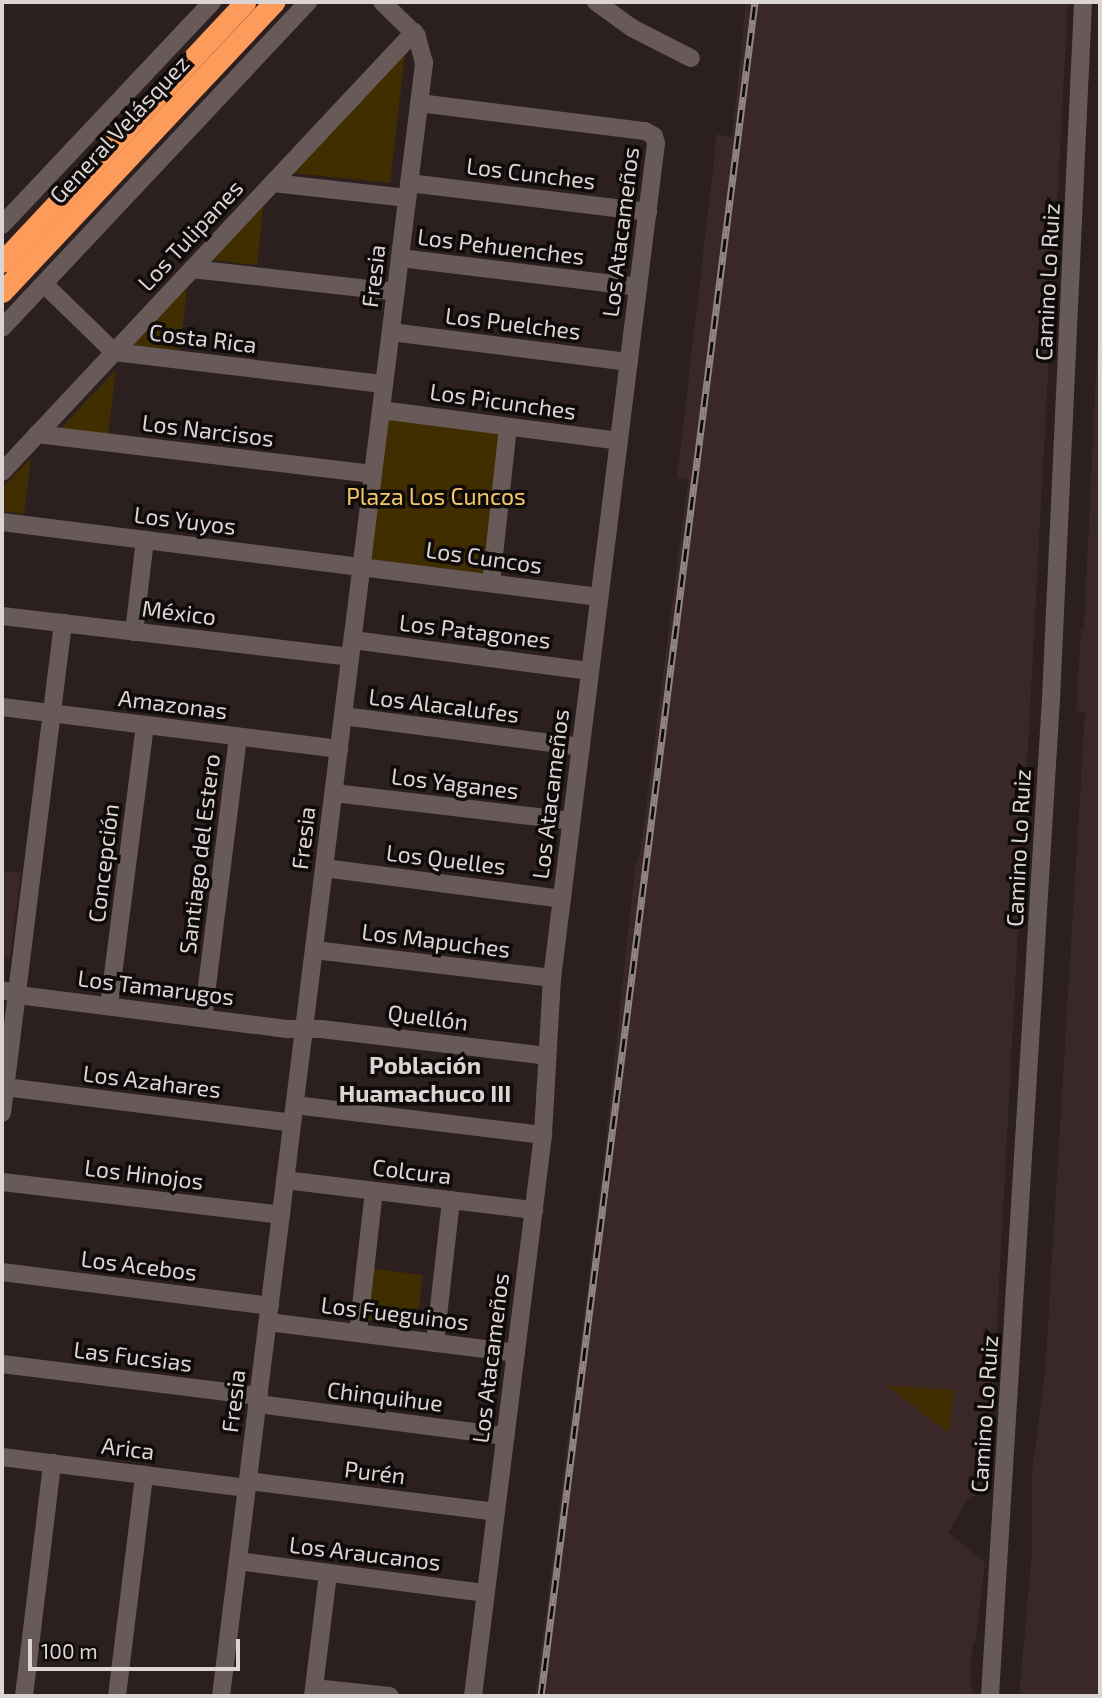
<!DOCTYPE html>
<meta charset="utf-8">
<style>
body{margin:0}
#map{position:relative;width:1102px;height:1698px;overflow:hidden;background:#2b201f;font-family:"Exo 2",sans-serif}
div>[style]{position:absolute}
.built>*{inset:0;background:#3a2727}
.green>*{inset:0;background:#412e00}
.minor>*{height:18px;margin:-9px;padding:0 9px;transform-origin:9px;border-radius:9px;background:#685a59}
.highway>*{height:21px;margin:-10.5px;padding:0 10.5px;transform-origin:10.5px;border-radius:10.5px;background:#fd9b5a}
.rail>*{height:7px;margin-top:-3.5px;transform-origin:0;background:repeating-linear-gradient(90deg,#100b0b 0 13px,#908686 0 26px);box-sizing:border-box;border-block:2px solid #908686}
span{translate:-50% -50%;white-space:nowrap;text-align:center;line-height:1.15;-webkit-text-stroke:7px #100b0b;paint-order:stroke}
.street-label{font-size:23px;color:#ddd4d4}
.park-label{font-size:23px;color:#f5c868}
.neighbourhood-label{font-size:24px;color:#ddd4d4;font-weight:700}
.frame{position:absolute;inset:0;border:4px solid #ddd4d4;pointer-events:none}
.scale{position:absolute;left:28px;top:1639px;width:212px;height:32px;box-sizing:border-box;border:4px solid #ddd4d4;border-top:0;padding-left:9px;font-size:21px;line-height:24px;white-space:nowrap;color:#ddd4d4;-webkit-text-stroke:5px #100b0b;paint-order:stroke}
</style>
<div id="map">
<div class="built">
<i style="clip-path:polygon(746px 2px,1068px 2px,988px 1490px,969px 1498px,948px 1532px,985px 1562px,976px 1640px,972px 1646px,970px 1686px,976px 1696px,535px 1696px,602px 1174px,635px 868px,640px 853px,688px 480px,677px 478px,717px 134px,732px 137px)"></i>
<i style="clip-path:polygon(1100px 289px,1100px 1696px,1019px 1696px,1032px 1553px,1032px 1471px,1045px 1373px,1085px 713px,1076px 711px,1081px 629px,1084px 628px)"></i>
<i style="clip-path:polygon(2px 871px,21px 873px,10px 958px,2px 957px)"></i>
</div>
<div class="green">
<i style="clip-path:polygon(405px 53px,390px 183px,293px 173px)"></i>
<i style="clip-path:polygon(264px 201px,257px 265px,212px 260px)"></i>
<i style="clip-path:polygon(187px 286px,180px 350px,131px 346px)"></i>
<i style="clip-path:polygon(116px 370px,108px 435px,60px 429px)"></i>
<i style="clip-path:polygon(386px 414px,504px 430px,489px 578px,367px 562px)"></i>
<i style="clip-path:polygon(31px 458px,24px 514px,2px 511px,2px 488px)"></i>
<i style="clip-path:polygon(368px 1268px,423px 1275px,416px 1326px,361px 1319px)"></i>
<i style="clip-path:polygon(886px 1385px,954px 1390px,949px 1433px)"></i>
</div>
<div class="minor">
<i style="left:596px;top:2px;width:44px;rotate:35.8deg"></i>
<i style="left:632px;top:28px;width:66px;rotate:27deg"></i>
<i style="left:419px;top:103px;width:228px;rotate:7.1deg"></i>
<i style="left:645px;top:131px;width:10px;rotate:29deg"></i>
<i style="left:654px;top:136px;width:7px;rotate:74deg"></i>
<i style="left:656px;top:143px;width:841px;rotate:97.1deg"></i>
<i style="left:552px;top:978px;width:157px;rotate:93.3deg"></i>
<i style="left:543px;top:1135px;width:565px;rotate:97.11deg"></i>
<i style="left:273px;top:183px;width:135px;rotate:6.4deg"></i>
<i style="left:409px;top:183px;width:241px;rotate:6.9deg"></i>
<i style="left:2px;top:225px;width:306px;rotate:-46.7deg"></i>
<i style="left:400px;top:258px;width:240px;rotate:6.9deg"></i>
<i style="left:192px;top:269px;width:205px;rotate:6.4deg"></i>
<i style="left:44px;top:284px;width:98px;rotate:44.2deg"></i>
<i style="left:114px;top:352px;width:272px;rotate:6.8deg"></i>
<i style="left:2px;top:328px;width:447px;rotate:-46.8deg"></i>
<i style="left:391px;top:332px;width:240px;rotate:7.2deg"></i>
<i style="left:381px;top:410px;width:240px;rotate:7.4deg"></i>
<i style="left:37px;top:434px;width:338px;rotate:6.8deg"></i>
<i style="left:2px;top:472px;width:603px;rotate:-46.88deg"></i>
<i style="left:2px;top:522px;width:602px;rotate:7.16deg"></i>
<i style="left:491px;top:583px;width:157px;rotate:-83.8deg"></i>
<i style="left:2px;top:616px;width:350px;rotate:6.7deg"></i>
<i style="left:134px;top:632px;width:93px;rotate:-83.2deg"></i>
<i style="left:353px;top:640px;width:239px;rotate:7.5deg"></i>
<i style="left:2px;top:707px;width:340px;rotate:7.1deg"></i>
<i style="left:343px;top:716px;width:240px;rotate:7.4deg"></i>
<i style="left:334px;top:793px;width:239px;rotate:6.7deg"></i>
<i style="left:324px;top:868px;width:240px;rotate:7.4deg"></i>
<i style="left:314px;top:950px;width:240px;rotate:6.7deg"></i>
<i style="left:2px;top:990px;width:25px;rotate:14deg"></i>
<i style="left:26px;top:996px;width:265px;rotate:7.2deg"></i>
<i style="left:289px;top:1029px;width:32px"></i>
<i style="left:321px;top:1029px;width:227px;rotate:6.8deg"></i>
<i style="left:109px;top:1006px;width:283px;rotate:-82.7deg"></i>
<i style="left:203px;top:1018px;width:283px;rotate:-82.9deg"></i>
<i style="left:5px;top:1087px;width:289px;rotate:7.1deg"></i>
<i style="left:295px;top:1105px;width:250px;rotate:6.9deg"></i>
<i style="left:2px;top:1113px;width:494px;rotate:-82.9deg"></i>
<i style="left:285px;top:1180px;width:251px;rotate:6.9deg"></i>
<i style="left:2px;top:1182px;width:281px;rotate:6.7deg"></i>
<i style="left:2px;top:1272px;width:270px;rotate:7.2deg"></i>
<i style="left:268px;top:1322px;width:250px;rotate:7.1deg"></i>
<i style="left:358px;top:1333px;width:143px;rotate:-83.6deg"></i>
<i style="left:435px;top:1343px;width:144px;rotate:-83.6deg"></i>
<i style="left:2px;top:1364px;width:259px;rotate:7.1deg"></i>
<i style="left:258px;top:1404px;width:250px;rotate:7.4deg"></i>
<i style="left:2px;top:1457px;width:247px;rotate:7.2deg"></i>
<i style="left:248px;top:1481px;width:250px;rotate:7.1deg"></i>
<i style="left:238px;top:1561px;width:250px;rotate:7.4deg"></i>
<i style="left:314px;top:1688px;width:76px;rotate:6deg"></i>
<i style="left:24px;top:1696px;width:235px;rotate:-83.1deg"></i>
<i style="left:117px;top:1696px;width:223px;rotate:-83deg"></i>
<i style="left:221px;top:1696px;width:1646px;rotate:-82.91deg"></i>
<i style="left:424px;top:63px;width:28px;rotate:-105deg"></i>
<i style="left:417px;top:36px;width:49px;rotate:-135.8deg"></i>
<i style="left:313px;top:1696px;width:124px;rotate:-83deg"></i>
<i style="left:990px;top:1696px;width:999px;rotate:-86.5deg"></i>
<i style="left:1051px;top:699px;width:698px;rotate:-87.37deg"></i>
</div>
<div class="highway">
<i style="left:2px;top:262px;width:356px;rotate:-46.9deg"></i>
<i style="left:2px;top:292px;width:398px;rotate:-46.8deg"></i>
</div>
<div class="rail">
<i style="left:541px;top:1696px;width:1707px;rotate:-82.8deg"></i>
</div>
<div class="street-label">
<span style="left:119px;top:129px;rotate:-47deg">General Velásquez</span>
<span style="left:531px;top:173px;rotate:7deg">Los Cunches</span>
<span style="left:620px;top:232px;rotate:-83deg">Los Atacameños</span>
<span style="left:190px;top:235px;rotate:-47deg">Los Tulipanes</span>
<span style="left:501px;top:246px;rotate:7deg">Los Pehuenches</span>
<span style="left:373px;top:276px;rotate:-83deg">Fresia</span>
<span style="left:1047px;top:282px;rotate:-87deg">Camino Lo Ruiz</span>
<span style="left:513px;top:323px;rotate:7deg">Los Puelches</span>
<span style="left:203px;top:338px;rotate:7deg">Costa Rica</span>
<span style="left:503px;top:401px;rotate:8deg">Los Picunches</span>
<span style="left:208px;top:430px;rotate:7deg">Los Narcisos</span>
<span style="left:185px;top:520px;rotate:7deg">Los Yuyos</span>
<span style="left:484px;top:557px;rotate:8deg">Los Cuncos</span>
<span style="left:179px;top:612px;rotate:7deg">México</span>
<span style="left:475px;top:631px;rotate:7deg">Los Patagones</span>
<span style="left:173px;top:704px;rotate:7deg">Amazonas</span>
<span style="left:444px;top:705px;rotate:7deg">Los Alacalufes</span>
<span style="left:455px;top:783px;rotate:7deg">Los Yaganes</span>
<span style="left:550px;top:794px;rotate:-83deg">Los Atacameños</span>
<span style="left:303px;top:838px;rotate:-83deg">Fresia</span>
<span style="left:1018px;top:848px;rotate:-87deg">Camino Lo Ruiz</span>
<span style="left:199px;top:854px;rotate:-83deg">Santiago del Estero</span>
<span style="left:446px;top:859px;rotate:7deg">Los Quelles</span>
<span style="left:103px;top:863px;rotate:-83deg">Concepción</span>
<span style="left:436px;top:940px;rotate:7deg">Los Mapuches</span>
<span style="left:156px;top:987px;rotate:7deg">Los Tamarugos</span>
<span style="left:428px;top:1017px;rotate:7deg">Quellón</span>
<span style="left:152px;top:1081px;rotate:7deg">Los Azahares</span>
<span style="left:412px;top:1171px;rotate:7deg">Colcura</span>
<span style="left:144px;top:1174px;rotate:7deg">Los Hinojos</span>
<span style="left:139px;top:1265px;rotate:7deg">Los Acebos</span>
<span style="left:395px;top:1313px;rotate:7deg">Los Fueguinos</span>
<span style="left:133px;top:1356px;rotate:7deg">Las Fucsias</span>
<span style="left:490px;top:1358px;rotate:-83deg">Los Atacameños</span>
<span style="left:385px;top:1396px;rotate:7deg">Chinquihue</span>
<span style="left:233px;top:1401px;rotate:-83deg">Fresia</span>
<span style="left:984px;top:1414px;rotate:-86deg">Camino Lo Ruiz</span>
<span style="left:128px;top:1448px;rotate:7deg">Arica</span>
<span style="left:375px;top:1472px;rotate:7deg">Purén</span>
<span style="left:365px;top:1553px;rotate:7deg">Los Araucanos</span>
</div>
<div class="park-label">
<span style="left:436px;top:496px">Plaza Los Cuncos</span>
</div>
<div class="neighbourhood-label">
<span style="left:425px;top:1079px">Población<br>Huamachuco III</span>
</div>
<div class="frame"></div>
<div class="scale">100 m</div>
</div>
